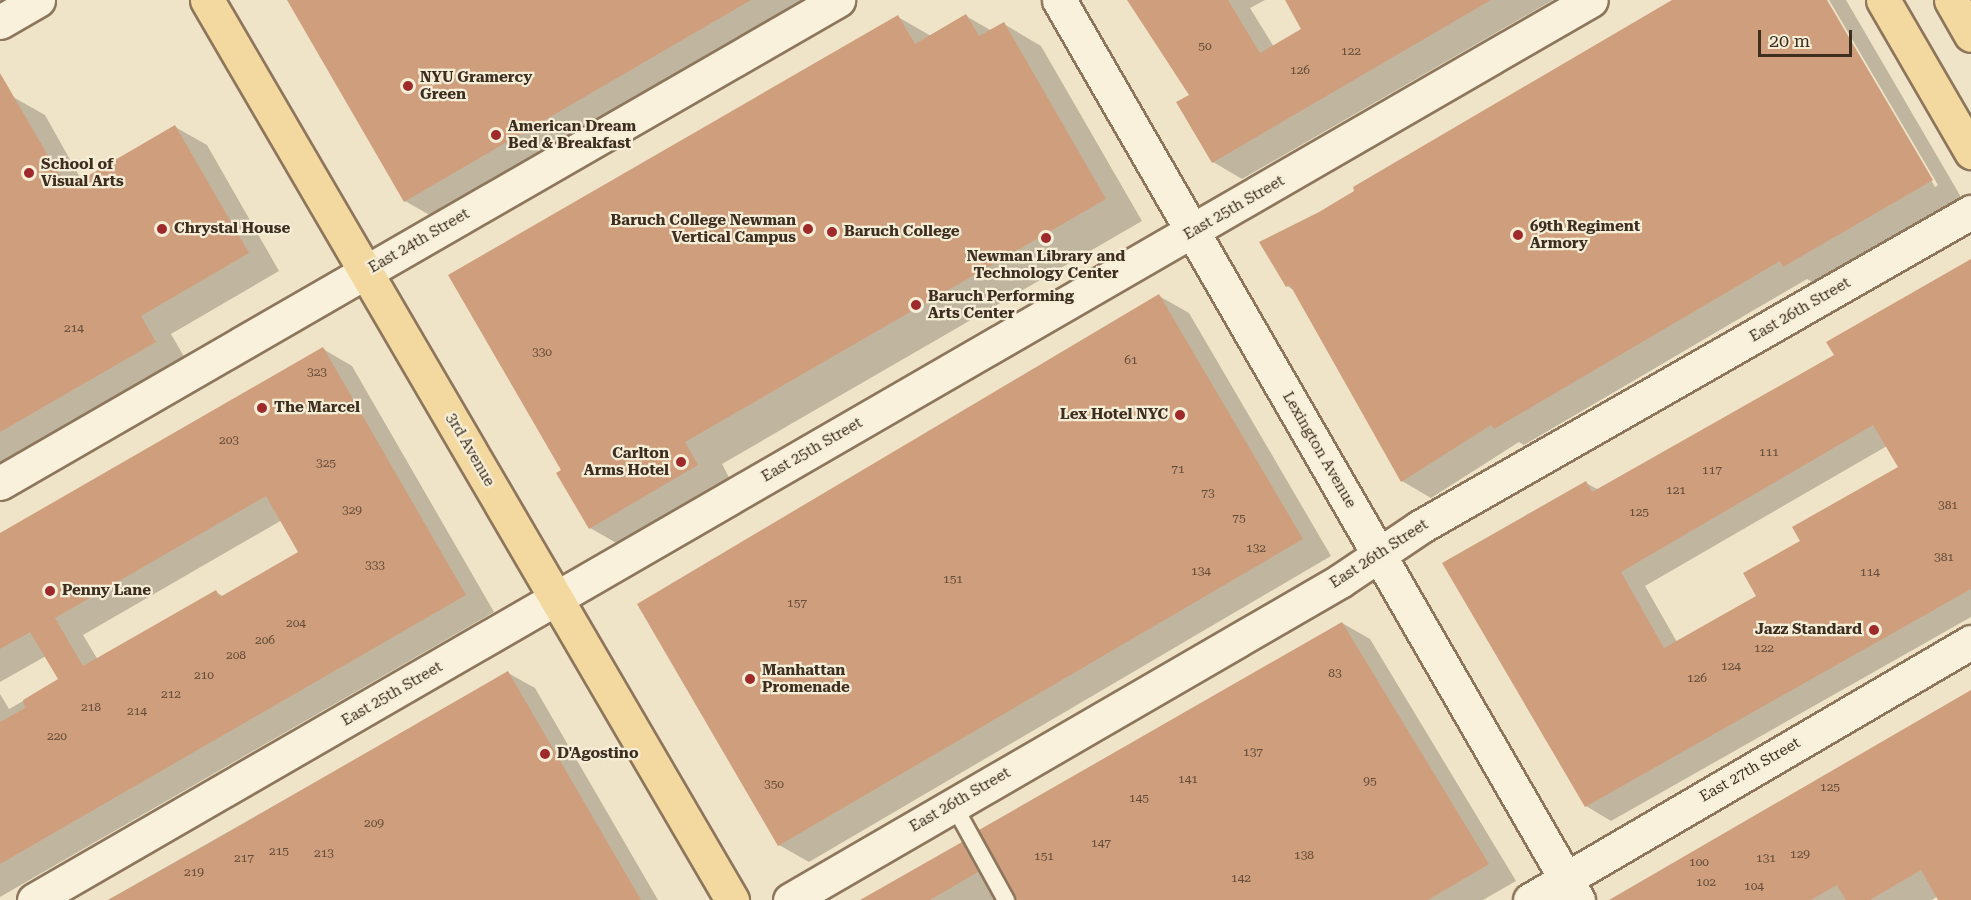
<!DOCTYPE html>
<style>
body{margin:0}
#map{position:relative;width:1971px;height:900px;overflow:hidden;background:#f0e4c8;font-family:"Roboto Serif",serif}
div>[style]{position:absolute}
.shadow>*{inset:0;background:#0003}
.building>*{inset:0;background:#cf9f7d}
.roads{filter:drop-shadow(2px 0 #8d765c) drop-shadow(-2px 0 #8d765c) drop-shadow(0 2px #8d765c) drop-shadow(0 -2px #8d765c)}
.lane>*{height:16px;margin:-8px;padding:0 8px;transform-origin:8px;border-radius:8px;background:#faf1dc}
.street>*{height:33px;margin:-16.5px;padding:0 16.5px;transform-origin:16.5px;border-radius:16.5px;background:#faf1dc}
.secondary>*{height:33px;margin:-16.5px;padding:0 16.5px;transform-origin:16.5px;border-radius:16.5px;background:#faf1dc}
.primary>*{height:33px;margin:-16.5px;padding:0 16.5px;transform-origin:16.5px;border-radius:16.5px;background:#f3d9a0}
.dots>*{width:16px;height:16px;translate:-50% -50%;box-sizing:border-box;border:3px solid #f7eed8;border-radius:50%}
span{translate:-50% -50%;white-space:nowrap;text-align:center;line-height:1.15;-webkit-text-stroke:4.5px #f7eed8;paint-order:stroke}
.number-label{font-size:12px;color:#624a37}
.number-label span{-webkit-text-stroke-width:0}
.poi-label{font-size:15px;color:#3d2e20;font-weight:700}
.left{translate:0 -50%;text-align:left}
.right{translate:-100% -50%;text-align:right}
.street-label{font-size:15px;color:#3d2e20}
.scale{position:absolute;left:1758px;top:30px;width:94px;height:27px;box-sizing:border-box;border:3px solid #3d2e20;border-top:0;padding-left:8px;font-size:18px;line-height:21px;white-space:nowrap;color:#3d2e20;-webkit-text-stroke:4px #f7eed8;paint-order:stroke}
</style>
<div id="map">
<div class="shadow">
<i style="clip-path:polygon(289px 0,818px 0,440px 221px,405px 201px)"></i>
<i style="clip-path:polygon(1129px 0,1265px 0,1250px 8px,1274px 47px,1304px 30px,1286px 0,1553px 0,1242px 179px,1213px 162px,1178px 103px,1191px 96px)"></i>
<i style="clip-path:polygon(1675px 0,1826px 0,1935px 187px,1938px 185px,1829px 0,1846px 0,1961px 197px,1814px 283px,1807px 279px,1524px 445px,1519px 442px,1431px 498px,1402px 481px,1295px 291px,1287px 286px,1320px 213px)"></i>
<i style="clip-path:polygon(966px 16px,992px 31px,1004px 24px,1041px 46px,1142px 221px,722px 464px,734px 487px,627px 549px,590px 528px,563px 471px,898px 17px,931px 36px)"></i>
<i style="clip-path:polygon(13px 97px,45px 115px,82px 181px,175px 127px,207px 145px,279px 271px,171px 334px,186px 360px,0 468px,0 105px)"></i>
<i style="clip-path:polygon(evenodd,1971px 261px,1971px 617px,1611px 821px,1586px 806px,1586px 483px,1599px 490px,1836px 355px,1971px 261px,1887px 446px,1900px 468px,1802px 542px,1758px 596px,1677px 642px,1645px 586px,1887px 446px)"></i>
<i style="clip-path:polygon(1159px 296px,1189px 313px,1331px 556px,809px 862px,779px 845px)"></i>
<i style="clip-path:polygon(evenodd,323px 349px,352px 366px,494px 612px,0 897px,0 694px,9px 709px,60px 680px,46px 656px,0 682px,0 535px,323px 349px,282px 520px,300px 553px,224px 597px,216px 592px,98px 660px,83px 635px,282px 520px)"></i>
<i style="clip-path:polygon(1342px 623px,1370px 639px,1516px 881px,1483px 900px,1016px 900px)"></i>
<i style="clip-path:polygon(508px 673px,535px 688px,658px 900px,108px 900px)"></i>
<i style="clip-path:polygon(1971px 692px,1971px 900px,1940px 900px,1938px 896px,1932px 900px,1640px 900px)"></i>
<i style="clip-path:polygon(962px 843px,990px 860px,1012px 900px,863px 900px)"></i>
</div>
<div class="building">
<i style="clip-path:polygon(287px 0,751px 0,404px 202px)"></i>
<i style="clip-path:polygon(1127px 0,1228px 0,1260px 53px,1301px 29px,1285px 0,1491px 0,1212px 163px,1176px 102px,1189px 95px)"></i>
<i style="clip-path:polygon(1672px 0,1827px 0,1933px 180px,1783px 267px,1780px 261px,1494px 429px,1491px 425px,1401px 482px,1290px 285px,1286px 287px,1259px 242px,1319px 212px,1354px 191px,1353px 187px)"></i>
<i style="clip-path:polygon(966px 14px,979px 36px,1004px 22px,1106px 199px,685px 442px,698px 465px,589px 529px,556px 473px,561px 470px,448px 275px,898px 15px,915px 44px)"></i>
<i style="clip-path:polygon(0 73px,67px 188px,175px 125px,249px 253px,141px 316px,156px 342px,0 432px)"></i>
<i style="clip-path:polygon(evenodd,1971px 259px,1971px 589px,1585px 807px,1442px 563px,1586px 481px,1592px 492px,1834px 355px,1826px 342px,1971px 259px,1873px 425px,1898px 467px,1792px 527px,1800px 541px,1743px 573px,1756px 596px,1664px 648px,1621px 572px,1873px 425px)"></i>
<i style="clip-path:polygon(1159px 294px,1303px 539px,778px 846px,637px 604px)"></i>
<i style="clip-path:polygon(evenodd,323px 347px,466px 595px,0 864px,0 722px,25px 708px,23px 700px,58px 679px,30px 632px,0 649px,0 533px,323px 347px,266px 496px,298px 552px,220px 597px,216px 590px,83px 666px,55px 618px,266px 496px)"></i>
<i style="clip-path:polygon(1342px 622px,1489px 864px,1428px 900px,1016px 900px,979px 830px)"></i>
<i style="clip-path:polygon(508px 671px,641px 900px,108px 900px,213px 841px)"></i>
<i style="clip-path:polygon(1971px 690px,1971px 900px,1938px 900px,1921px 870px,1870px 900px,1846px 900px,1837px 885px,1811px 900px,1609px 900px)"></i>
<i style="clip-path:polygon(962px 842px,978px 872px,930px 900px,860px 900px)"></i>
</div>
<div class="roads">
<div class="lane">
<i style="left:953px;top:804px;width:110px;rotate:61.1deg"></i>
</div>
<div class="street">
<i style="left:0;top:483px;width:422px;rotate:-30deg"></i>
<i style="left:34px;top:900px;width:1798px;rotate:-30.03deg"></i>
<i style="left:790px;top:900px;width:636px;rotate:-30.11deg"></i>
<i style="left:1340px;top:581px;width:97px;rotate:-34deg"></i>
<i style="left:1420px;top:527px;width:635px;rotate:-29.76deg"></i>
<i style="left:1530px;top:900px;width:511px;rotate:-30.33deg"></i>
</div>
<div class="secondary">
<i style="left:1059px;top:0;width:1039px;rotate:60.03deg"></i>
<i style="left:0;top:22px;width:44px;rotate:-30.1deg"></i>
<i style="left:366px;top:272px;width:545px;rotate:-29.95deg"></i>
</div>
<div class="primary">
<i style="left:207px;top:0;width:1042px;rotate:59.74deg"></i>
<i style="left:1883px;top:0;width:176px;rotate:59.9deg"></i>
<i style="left:1951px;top:0;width:40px;rotate:60.3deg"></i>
</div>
</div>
<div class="dots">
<i style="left:408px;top:86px;background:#9e2a2b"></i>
<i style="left:496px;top:135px;background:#9e2a2b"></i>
<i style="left:29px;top:173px;background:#9e2a2b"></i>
<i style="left:162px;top:229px;background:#9e2a2b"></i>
<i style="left:808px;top:229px;background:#9e2a2b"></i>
<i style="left:832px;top:232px;background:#9e2a2b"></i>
<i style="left:1518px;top:235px;background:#9e2a2b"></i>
<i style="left:1046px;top:238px;background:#9e2a2b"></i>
<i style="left:916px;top:305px;background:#9e2a2b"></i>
<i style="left:262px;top:408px;background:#9e2a2b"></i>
<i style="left:1180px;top:415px;background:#9e2a2b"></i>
<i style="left:681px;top:462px;background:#9e2a2b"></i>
<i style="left:50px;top:591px;background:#9e2a2b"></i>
<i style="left:1874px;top:630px;background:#9e2a2b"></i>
<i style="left:750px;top:679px;background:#9e2a2b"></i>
<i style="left:545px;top:754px;background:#9e2a2b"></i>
</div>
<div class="number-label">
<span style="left:1205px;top:47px">50</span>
<span style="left:1351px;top:52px">122</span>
<span style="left:1300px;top:71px">126</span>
<span style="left:74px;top:329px">214</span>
<span style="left:542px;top:353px">330</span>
<span style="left:1131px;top:361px">61</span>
<span style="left:317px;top:373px">323</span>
<span style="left:229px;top:441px">203</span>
<span style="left:1769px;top:453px">111</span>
<span style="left:326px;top:464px">325</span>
<span style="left:1178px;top:470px">71</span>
<span style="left:1712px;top:471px">117</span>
<span style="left:1676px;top:491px">121</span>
<span style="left:1208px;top:494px">73</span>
<span style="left:1948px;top:506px">381</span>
<span style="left:352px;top:511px">329</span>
<span style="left:1639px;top:513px">125</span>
<span style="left:1239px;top:519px">75</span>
<span style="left:1256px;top:549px">132</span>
<span style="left:1944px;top:558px">381</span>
<span style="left:375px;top:566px">333</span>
<span style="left:1201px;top:572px">134</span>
<span style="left:1870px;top:573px">114</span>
<span style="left:953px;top:580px">151</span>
<span style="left:797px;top:604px">157</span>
<span style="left:296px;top:624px">204</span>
<span style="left:265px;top:641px">206</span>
<span style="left:1764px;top:649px">122</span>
<span style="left:236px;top:656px">208</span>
<span style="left:1731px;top:667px">124</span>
<span style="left:1335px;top:674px">83</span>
<span style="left:204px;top:676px">210</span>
<span style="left:1697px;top:679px">126</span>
<span style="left:171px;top:695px">212</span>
<span style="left:91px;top:708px">218</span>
<span style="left:137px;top:712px">214</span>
<span style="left:57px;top:737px">220</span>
<span style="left:1253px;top:753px">137</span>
<span style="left:1188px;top:780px">141</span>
<span style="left:1370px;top:782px">95</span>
<span style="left:774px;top:785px">350</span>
<span style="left:1830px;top:788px">125</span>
<span style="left:1139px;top:799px">145</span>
<span style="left:374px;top:824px">209</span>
<span style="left:1101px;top:844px">147</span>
<span style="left:279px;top:852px">215</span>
<span style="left:324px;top:854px">213</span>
<span style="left:1800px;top:855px">129</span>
<span style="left:1304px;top:856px">138</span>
<span style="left:1044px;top:857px">151</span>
<span style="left:244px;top:859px">217</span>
<span style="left:1766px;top:859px">131</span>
<span style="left:1699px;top:863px">100</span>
<span style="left:194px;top:873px">219</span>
<span style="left:1241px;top:879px">142</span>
<span style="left:1706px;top:883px">102</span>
<span style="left:1754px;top:887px">104</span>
</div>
<div class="poi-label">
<span class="left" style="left:420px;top:86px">NYU Gramercy<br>Green</span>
<span class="left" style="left:508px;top:135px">American Dream<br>Bed &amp; Breakfast</span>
<span class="left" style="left:41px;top:173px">School of<br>Visual Arts</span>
<span class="right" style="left:796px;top:229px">Baruch College Newman<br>Vertical Campus</span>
<span class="left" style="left:1530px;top:235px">69th Regiment<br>Armory</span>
<span class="left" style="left:174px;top:229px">Chrystal House</span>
<span class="left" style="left:844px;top:232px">Baruch College</span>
<span style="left:1046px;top:265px">Newman Library and<br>Technology Center</span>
<span class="left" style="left:928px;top:305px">Baruch Performing<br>Arts Center</span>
<span class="left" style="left:274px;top:408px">The Marcel</span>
<span class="right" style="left:1168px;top:415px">Lex Hotel NYC</span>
<span class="right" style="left:669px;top:462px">Carlton<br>Arms Hotel</span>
<span class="left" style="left:62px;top:591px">Penny Lane</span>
<span class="right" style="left:1862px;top:630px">Jazz Standard</span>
<span class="left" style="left:762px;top:679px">Manhattan<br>Promenade</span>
<span class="left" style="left:557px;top:754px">D'Agostino</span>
</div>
<div class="street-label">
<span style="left:1234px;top:208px;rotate:-30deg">East 25th Street</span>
<span style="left:419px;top:241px;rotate:-30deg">East 24th Street</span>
<span style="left:1800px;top:310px;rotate:-30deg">East 26th Street</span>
<span style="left:470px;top:450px;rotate:60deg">3rd Avenue</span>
<span style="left:812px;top:450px;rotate:-30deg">East 25th Street</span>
<span style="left:1319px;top:450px;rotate:60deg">Lexington Avenue</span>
<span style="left:1379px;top:554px;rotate:-33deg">East 26th Street</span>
<span style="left:392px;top:694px;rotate:-30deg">East 25th Street</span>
<span style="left:1750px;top:770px;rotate:-30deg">East 27th Street</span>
<span style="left:960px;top:800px;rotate:-30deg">East 26th Street</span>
</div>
<div class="scale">20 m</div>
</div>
